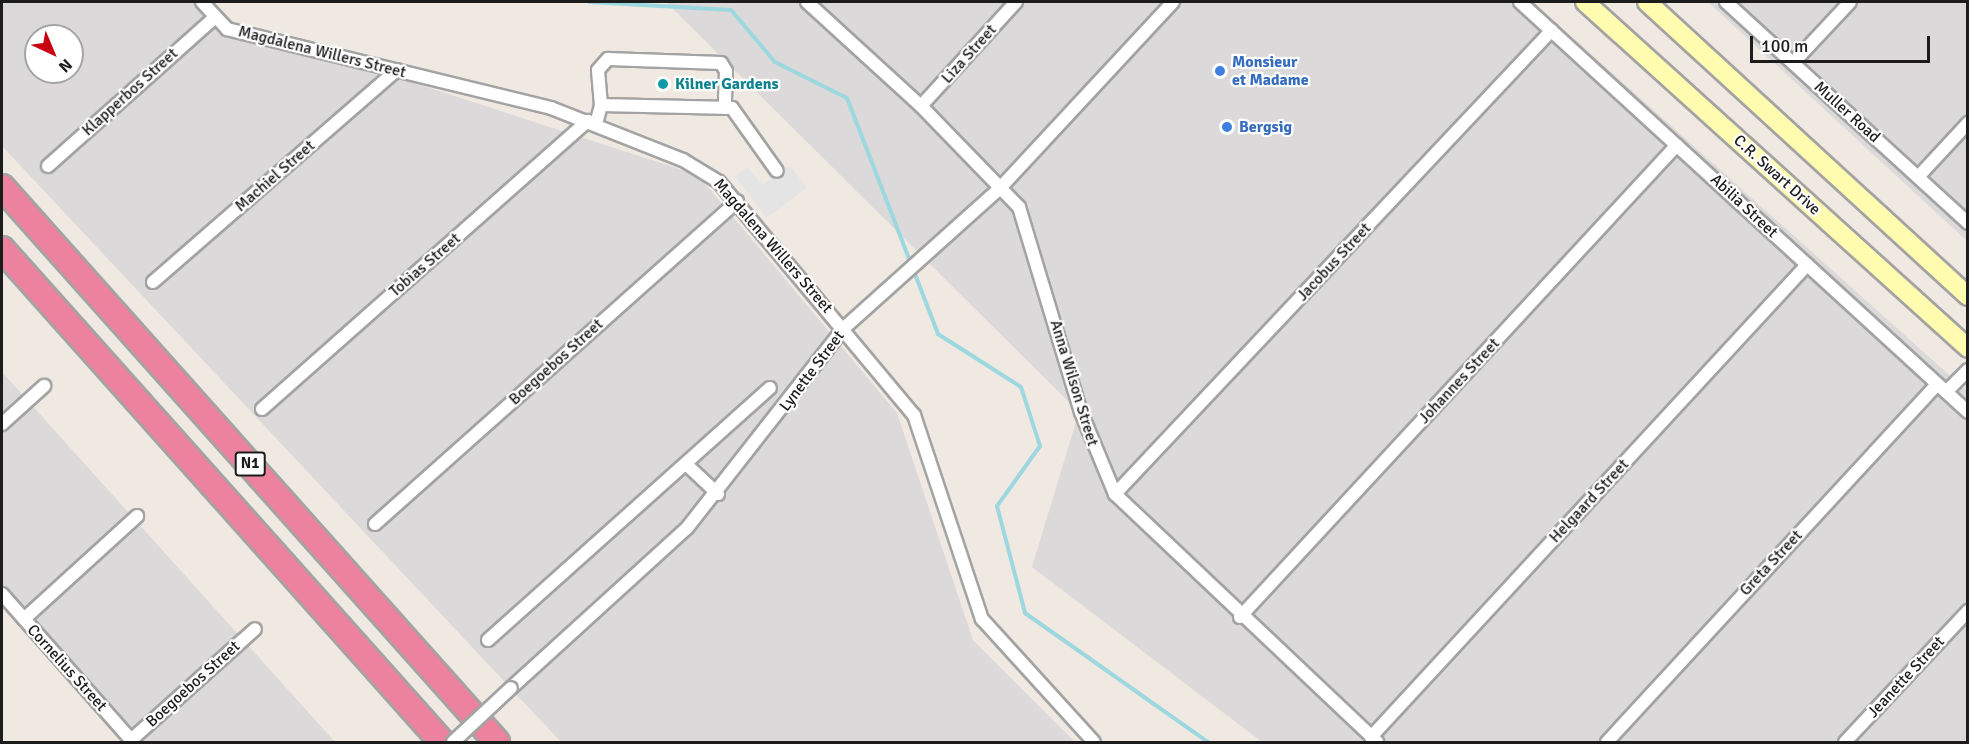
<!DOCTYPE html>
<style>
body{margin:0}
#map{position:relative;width:1969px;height:744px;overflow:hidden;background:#efe9e1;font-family:Signika,sans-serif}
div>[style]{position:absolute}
.residential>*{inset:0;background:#dbd9d9}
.parking>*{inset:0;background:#e4e4e4}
.stream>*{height:4px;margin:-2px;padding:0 2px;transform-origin:2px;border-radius:2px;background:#9dd7e0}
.roads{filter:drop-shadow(2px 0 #a3a3a3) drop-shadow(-2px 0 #a3a3a3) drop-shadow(0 2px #a3a3a3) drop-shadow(0 -2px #a3a3a3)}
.minor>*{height:12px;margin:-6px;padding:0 6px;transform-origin:6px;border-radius:6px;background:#fff}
.secondary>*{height:18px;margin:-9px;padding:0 9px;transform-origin:9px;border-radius:9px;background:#fffcaf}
.motorway>*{height:24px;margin:-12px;padding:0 12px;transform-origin:12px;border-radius:12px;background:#ed829f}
.bridges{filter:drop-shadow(2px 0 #a3a3a3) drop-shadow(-2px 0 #a3a3a3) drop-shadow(0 2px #a3a3a3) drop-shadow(0 -2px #a3a3a3)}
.minor-bridge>*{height:12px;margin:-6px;padding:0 6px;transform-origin:6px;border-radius:6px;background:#fff}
.dots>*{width:16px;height:16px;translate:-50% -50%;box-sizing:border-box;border:3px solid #fff;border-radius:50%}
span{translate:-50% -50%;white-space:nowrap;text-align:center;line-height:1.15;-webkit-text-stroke:4.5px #fff;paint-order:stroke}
.shield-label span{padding:2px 4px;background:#fff;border:2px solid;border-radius:4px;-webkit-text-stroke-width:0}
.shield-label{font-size:15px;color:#1c1c1c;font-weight:700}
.street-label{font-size:16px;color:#1c1c1c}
.shop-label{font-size:16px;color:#366cbe;font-weight:700}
.left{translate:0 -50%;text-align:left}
.culture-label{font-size:16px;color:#0d838f;font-weight:700}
.frame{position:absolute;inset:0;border:3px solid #1c1c1c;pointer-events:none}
.north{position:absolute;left:24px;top:24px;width:60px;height:60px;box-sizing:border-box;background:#fff;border:2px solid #a4a4a4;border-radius:50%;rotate:136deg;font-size:16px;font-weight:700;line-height:24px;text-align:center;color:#1c1c1c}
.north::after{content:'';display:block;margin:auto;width:21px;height:27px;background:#c90011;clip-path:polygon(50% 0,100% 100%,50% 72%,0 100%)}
.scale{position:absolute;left:1750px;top:36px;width:180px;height:27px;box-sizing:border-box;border:3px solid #1c1c1c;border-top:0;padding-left:8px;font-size:18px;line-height:21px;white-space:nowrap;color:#1c1c1c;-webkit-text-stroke:4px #fff;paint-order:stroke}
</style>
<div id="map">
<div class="residential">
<i style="clip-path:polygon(evenodd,2px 2px,211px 2px,223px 21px,698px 175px,897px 413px,973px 640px,1075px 742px,561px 742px,2px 146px,2px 2px,36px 36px,72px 36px,72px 72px,36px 72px,36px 36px)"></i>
<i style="clip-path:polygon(666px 2px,1533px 2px,1967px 391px,1967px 742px,1262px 742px,1032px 567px,1079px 412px)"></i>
<i style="clip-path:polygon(1708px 2px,1967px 2px,1967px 241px)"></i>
<i style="clip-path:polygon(2px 372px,335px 742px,123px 742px,2px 607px)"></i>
</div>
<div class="parking">
<i style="clip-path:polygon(790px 165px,807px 188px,766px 218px,735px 176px,748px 167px,762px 185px)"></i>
</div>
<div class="stream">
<i style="left:589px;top:2px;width:142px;rotate:3.2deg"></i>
<i style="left:731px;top:10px;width:68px;rotate:49.8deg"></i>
<i style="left:775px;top:62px;width:80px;rotate:26.6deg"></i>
<i style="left:847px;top:98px;width:253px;rotate:68.9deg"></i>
<i style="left:938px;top:334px;width:98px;rotate:32.6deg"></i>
<i style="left:1021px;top:387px;width:62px;rotate:72.1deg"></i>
<i style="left:1040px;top:446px;width:74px;rotate:125.6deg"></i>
<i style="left:997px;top:506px;width:111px;rotate:75.3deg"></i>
<i style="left:1025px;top:613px;width:224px;rotate:35.2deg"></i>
</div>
<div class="roads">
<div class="minor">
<i style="left:202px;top:2px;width:37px;rotate:47deg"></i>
<i style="left:227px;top:29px;width:333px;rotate:13.7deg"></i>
<i style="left:551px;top:108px;width:142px;rotate:21.5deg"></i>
<i style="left:683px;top:160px;width:42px;rotate:31.4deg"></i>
<i style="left:719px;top:182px;width:304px;rotate:50.1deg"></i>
<i style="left:914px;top:415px;width:215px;rotate:71.6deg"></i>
<i style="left:982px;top:619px;width:166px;rotate:47.7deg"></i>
<i style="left:807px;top:2px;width:154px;rotate:42.4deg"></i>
<i style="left:921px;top:106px;width:141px;rotate:45.9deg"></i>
<i style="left:1019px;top:207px;width:214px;rotate:73.2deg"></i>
<i style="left:1081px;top:412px;width:89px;rotate:67.5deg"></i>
<i style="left:1115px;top:494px;width:361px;rotate:43.4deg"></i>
<i style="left:1520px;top:2px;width:607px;rotate:42.46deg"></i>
<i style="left:1726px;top:2px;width:328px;rotate:42.4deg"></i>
<i style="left:1793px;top:63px;width:83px;rotate:-46.9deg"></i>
<i style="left:601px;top:105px;width:35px;rotate:-95deg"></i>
<i style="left:598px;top:70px;width:15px;rotate:-48deg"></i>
<i style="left:608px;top:59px;width:113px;rotate:2deg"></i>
<i style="left:721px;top:63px;width:9px;rotate:58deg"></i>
<i style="left:726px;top:71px;width:37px;rotate:92deg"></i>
<i style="left:921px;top:106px;width:141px;rotate:-47.6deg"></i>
<i style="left:596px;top:124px;width:20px;rotate:-75deg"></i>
<i style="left:601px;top:105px;width:131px;rotate:1.3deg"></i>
<i style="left:732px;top:108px;width:77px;rotate:54.5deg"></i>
<i style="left:48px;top:166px;width:221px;rotate:-41.7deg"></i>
<i style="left:1918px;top:177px;width:74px;rotate:-47.2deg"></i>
<i style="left:153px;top:282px;width:323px;rotate:-41deg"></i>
<i style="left:1946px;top:392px;width:31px;rotate:-45deg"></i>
<i style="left:262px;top:409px;width:435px;rotate:-41.5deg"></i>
<i style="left:2px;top:424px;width:57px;rotate:-42.1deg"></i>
<i style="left:686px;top:464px;width:44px;rotate:43.2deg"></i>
<i style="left:1115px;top:494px;width:637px;rotate:-46.72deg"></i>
<i style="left:375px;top:524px;width:485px;rotate:-41.7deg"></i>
<i style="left:2px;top:594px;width:198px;rotate:48.5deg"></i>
<i style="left:1240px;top:617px;width:643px;rotate:-47.21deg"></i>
<i style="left:24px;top:619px;width:153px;rotate:-42.3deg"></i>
<i style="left:488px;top:640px;width:378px;rotate:-41.8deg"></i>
<i style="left:511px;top:688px;width:238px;rotate:-42.3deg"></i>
<i style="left:687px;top:528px;width:254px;rotate:-51.9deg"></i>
<i style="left:844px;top:328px;width:212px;rotate:-41.9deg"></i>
<i style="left:1002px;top:186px;width:251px;rotate:-47.1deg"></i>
<i style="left:1371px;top:737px;width:643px;rotate:-47.27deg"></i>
<i style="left:131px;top:740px;width:166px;rotate:-41.8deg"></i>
<i style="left:1607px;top:742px;width:487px;rotate:-47.3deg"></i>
<i style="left:1845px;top:742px;width:180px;rotate:-46.8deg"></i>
</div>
<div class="secondary">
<i style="left:1585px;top:2px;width:516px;rotate:42.09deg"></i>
<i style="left:1647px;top:2px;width:435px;rotate:42.5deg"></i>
</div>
<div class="motorway">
<i style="left:2px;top:187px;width:744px;rotate:48.27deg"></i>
<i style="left:2px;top:249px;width:661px;rotate:48.25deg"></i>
</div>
</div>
<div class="bridges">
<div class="minor-bridge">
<i style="left:453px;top:742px;width:79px;rotate:-43deg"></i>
</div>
</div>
<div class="dots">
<i style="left:1220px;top:71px;background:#3f7fe0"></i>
<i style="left:663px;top:84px;background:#0f9aa8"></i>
<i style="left:1227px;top:127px;background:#3f7fe0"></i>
</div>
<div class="shield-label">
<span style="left:250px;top:464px">N1</span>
</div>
<div class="street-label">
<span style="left:322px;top:52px;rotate:14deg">Magdalena Willers Street</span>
<span style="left:969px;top:54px;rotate:-48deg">Liza Street</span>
<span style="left:130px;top:92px;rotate:-42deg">Klapperbos Street</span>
<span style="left:1847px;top:112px;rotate:42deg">Muller Road</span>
<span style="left:1777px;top:175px;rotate:42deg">C.R. Swart Drive</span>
<span style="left:275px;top:176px;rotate:-41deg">Machiel Street</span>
<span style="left:1744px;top:206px;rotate:43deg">Abilia Street</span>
<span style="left:773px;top:246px;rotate:49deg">Magdalena Willers Street</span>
<span style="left:1334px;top:262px;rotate:-47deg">Jacobus Street</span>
<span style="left:425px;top:265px;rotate:-41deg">Tobias Street</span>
<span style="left:556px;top:362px;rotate:-42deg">Boegoebos Street</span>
<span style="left:812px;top:371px;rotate:-53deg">Lynette Street</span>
<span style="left:1459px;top:381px;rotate:-47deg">Johannes Street</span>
<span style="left:1074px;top:383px;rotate:73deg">Anna Wilson Street</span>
<span style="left:1589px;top:501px;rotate:-47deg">Helgaard Street</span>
<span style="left:1771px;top:563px;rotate:-47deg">Greta Street</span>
<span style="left:67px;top:668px;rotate:48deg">Cornelius Street</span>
<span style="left:1906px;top:677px;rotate:-47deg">Jeanette Street</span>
<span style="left:193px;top:684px;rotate:-42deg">Boegoebos Street</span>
</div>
<div class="shop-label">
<span class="left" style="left:1232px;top:71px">Monsieur<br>et Madame</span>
<span class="left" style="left:1239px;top:127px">Bergsig</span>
</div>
<div class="culture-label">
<span class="left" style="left:675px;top:84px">Kilner Gardens</span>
</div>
<div class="frame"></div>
<div class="north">N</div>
<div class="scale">100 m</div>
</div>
